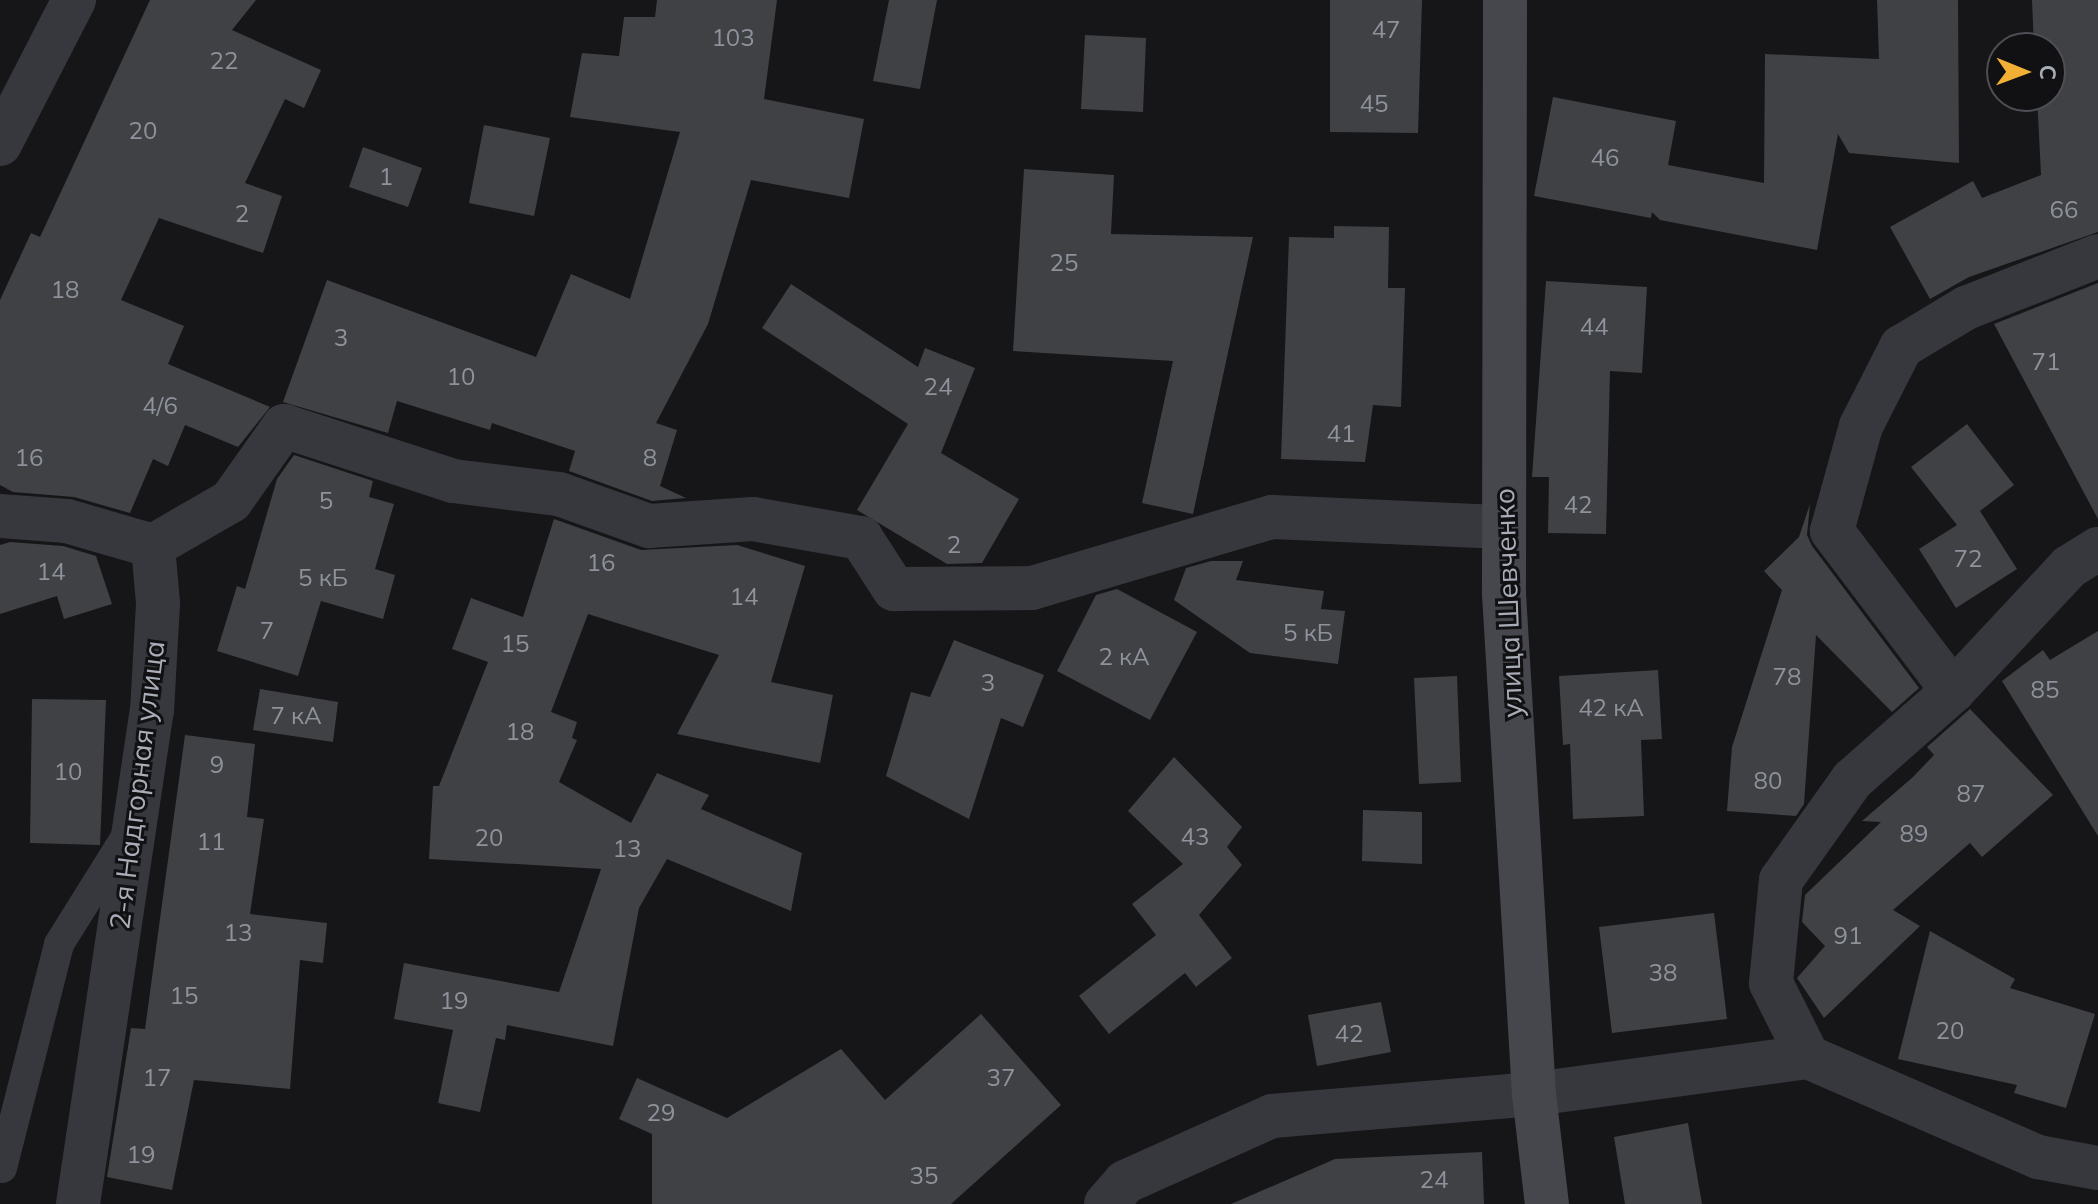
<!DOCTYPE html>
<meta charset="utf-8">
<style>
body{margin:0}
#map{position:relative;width:2098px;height:1204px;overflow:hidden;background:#161618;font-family:Mulish,sans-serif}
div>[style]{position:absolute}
.building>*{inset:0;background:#404145}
.lane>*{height:30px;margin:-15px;padding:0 15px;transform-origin:15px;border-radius:15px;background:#37383d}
.street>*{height:44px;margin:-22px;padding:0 22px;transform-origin:22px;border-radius:22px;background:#37383d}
.secondary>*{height:44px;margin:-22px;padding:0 22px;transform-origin:22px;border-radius:22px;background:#45474d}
span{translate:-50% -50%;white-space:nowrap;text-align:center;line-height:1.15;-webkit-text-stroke:6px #111113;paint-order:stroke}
.number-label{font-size:24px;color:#8e929b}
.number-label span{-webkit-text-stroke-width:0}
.street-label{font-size:28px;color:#a8adb8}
.north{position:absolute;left:1986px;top:32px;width:80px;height:80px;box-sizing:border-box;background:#111113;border:2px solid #4d4f55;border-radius:50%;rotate:91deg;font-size:22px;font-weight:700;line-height:32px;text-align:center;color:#a8adb8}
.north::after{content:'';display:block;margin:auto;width:28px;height:36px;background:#f2b134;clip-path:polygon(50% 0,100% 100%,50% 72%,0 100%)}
</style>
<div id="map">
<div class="building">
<i style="clip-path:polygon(150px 0,256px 0,232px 30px,321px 70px,304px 108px,285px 99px,245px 183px,282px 196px,263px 253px,159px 218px,121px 300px,184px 326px,168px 364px,270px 407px,238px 447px,185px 425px,168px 466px,153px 459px,130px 513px,74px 497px,13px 492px,0 485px,0 300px,31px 233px,40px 237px)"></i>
<i style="clip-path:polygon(657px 0,777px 0,764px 99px,864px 119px,849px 198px,751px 180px,708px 324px,656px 423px,677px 430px,660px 486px,686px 498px,652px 501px,569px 471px,575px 451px,492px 423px,490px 430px,397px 401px,388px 433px,283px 402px,327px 280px,536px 357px,571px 274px,630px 299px,680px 132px,570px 117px,582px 53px,619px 56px,624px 17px,655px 17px)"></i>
<i style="clip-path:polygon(889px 0,937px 0,920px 89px,873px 81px)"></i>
<i style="clip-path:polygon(1330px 0,1422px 0,1418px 133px,1330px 132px)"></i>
<i style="clip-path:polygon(1877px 0,1958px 0,1959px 163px,1849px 153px,1838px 134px,1817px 250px,1660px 220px,1652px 212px,1651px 218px,1534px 196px,1553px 97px,1676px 121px,1668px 165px,1764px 183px,1765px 54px,1879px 59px)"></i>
<i style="clip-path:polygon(2032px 0,2098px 0,2098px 232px,1969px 277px,1930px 299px,1890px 227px,1973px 181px,1982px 198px,2041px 175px,2037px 96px,2050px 96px,2050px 48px,2034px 48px)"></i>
<i style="clip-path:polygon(1085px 35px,1146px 38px,1143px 112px,1081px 109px)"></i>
<i style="clip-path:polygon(484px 125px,550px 138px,534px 216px,469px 203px)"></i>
<i style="clip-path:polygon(363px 147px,422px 168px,408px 207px,349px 187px)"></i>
<i style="clip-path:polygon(1024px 169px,1114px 175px,1111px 234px,1253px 237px,1193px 514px,1142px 503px,1173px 361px,1013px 351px)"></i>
<i style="clip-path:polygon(1334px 226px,1389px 227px,1388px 288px,1405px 288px,1401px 407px,1373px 405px,1365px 462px,1281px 459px,1289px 237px,1334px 238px)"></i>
<i style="clip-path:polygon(1546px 281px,1647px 287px,1642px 373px,1610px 371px,1606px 534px,1548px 533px,1549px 477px,1532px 477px)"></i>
<i style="clip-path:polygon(2098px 283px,2098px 519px,1994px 324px)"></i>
<i style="clip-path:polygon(791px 284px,918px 367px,925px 348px,975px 368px,941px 453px,1019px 499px,982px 563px,947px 564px,857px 510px,908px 424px,762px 328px)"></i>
<i style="clip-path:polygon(1967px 424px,2014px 485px,1980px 511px,2017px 569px,1956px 608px,1919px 549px,1957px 525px,1911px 467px)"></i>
<i style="clip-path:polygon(294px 455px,373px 481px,369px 497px,394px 504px,375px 569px,395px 575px,383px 619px,321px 601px,298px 676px,217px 651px,237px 586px,245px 589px,277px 479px)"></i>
<i style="clip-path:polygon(1810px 504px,1807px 535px,1812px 546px,1919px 688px,1892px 712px,1816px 635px,1804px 804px,1796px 816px,1727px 811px,1732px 747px,1782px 590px,1764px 571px,1799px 537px)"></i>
<i style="clip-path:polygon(554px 519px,641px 550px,737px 545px,805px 566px,771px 682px,833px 695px,820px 763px,677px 734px,719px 655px,588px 614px,551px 712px,577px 722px,572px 738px,577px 740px,559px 782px,631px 823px,657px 773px,709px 795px,701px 809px,802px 853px,791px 911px,667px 859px,639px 908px,613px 1046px,507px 1025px,505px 1040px,496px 1038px,480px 1112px,438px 1103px,453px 1030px,394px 1019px,404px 963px,559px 992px,601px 869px,429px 859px,433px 786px,439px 786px,488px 662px,452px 649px,471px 598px,523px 617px)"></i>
<i style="clip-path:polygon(10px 542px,63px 546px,96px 556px,112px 604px,64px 619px,57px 596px,0 614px,0 545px)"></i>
<i style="clip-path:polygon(1211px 561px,1243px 561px,1236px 580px,1324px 591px,1321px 609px,1345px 611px,1338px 664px,1250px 653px,1174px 600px,1186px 568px)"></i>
<i style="clip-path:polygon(1117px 589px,1197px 632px,1150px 720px,1057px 671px,1096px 595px)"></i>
<i style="clip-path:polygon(2098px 631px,2098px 836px,2002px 681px,2043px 650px,2050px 660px)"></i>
<i style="clip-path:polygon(954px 640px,1044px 675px,1023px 727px,1001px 718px,969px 819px,886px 776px,911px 692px,930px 697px)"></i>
<i style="clip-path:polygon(1658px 670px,1662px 739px,1641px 740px,1644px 816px,1573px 819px,1570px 744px,1563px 745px,1559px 676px)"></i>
<i style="clip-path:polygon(1457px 676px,1461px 782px,1419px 784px,1414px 678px)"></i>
<i style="clip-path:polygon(260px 689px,338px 702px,333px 742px,253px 730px)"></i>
<i style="clip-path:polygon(32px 699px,106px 700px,100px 845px,30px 843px)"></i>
<i style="clip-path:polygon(1970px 709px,2053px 795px,1982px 857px,1970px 843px,1893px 910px,1920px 926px,1824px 1018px,1797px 978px,1825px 946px,1802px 922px,1805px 895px,1881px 822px,1862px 821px,1913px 777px,1934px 755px,1927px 747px)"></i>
<i style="clip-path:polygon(185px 735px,255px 744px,247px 817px,264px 819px,250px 914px,327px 923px,323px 963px,300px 960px,290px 1089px,194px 1080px,172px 1190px,107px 1177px,131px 1028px,145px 1029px)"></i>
<i style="clip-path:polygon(1174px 757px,1242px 827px,1227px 847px,1242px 865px,1199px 915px,1232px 958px,1196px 987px,1185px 973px,1109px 1034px,1079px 996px,1156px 935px,1132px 904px,1183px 864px,1128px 811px)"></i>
<i style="clip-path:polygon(1363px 810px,1422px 812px,1422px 864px,1362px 861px)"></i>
<i style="clip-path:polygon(1714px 913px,1727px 1019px,1612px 1033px,1599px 927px)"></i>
<i style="clip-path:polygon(1930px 931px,2015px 979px,2010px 988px,2095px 1014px,2066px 1108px,2014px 1093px,2017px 1085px,1898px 1059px)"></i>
<i style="clip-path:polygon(1381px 1002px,1391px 1052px,1317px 1066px,1308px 1015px)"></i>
<i style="clip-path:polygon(981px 1014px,1061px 1105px,951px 1204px,652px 1204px,652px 1134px,619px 1119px,637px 1078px,727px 1118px,841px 1049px,885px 1100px)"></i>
<i style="clip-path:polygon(1688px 1123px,1702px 1204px,1625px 1204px,1614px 1137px)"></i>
<i style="clip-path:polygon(1482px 1152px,1484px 1204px,1231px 1204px,1335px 1159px)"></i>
</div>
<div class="lane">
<i style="left:2px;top:1168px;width:231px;rotate:-75.7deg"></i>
<i style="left:59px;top:944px;width:132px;rotate:-58deg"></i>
</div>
<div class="street">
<i style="left:0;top:144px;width:162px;rotate:-62.8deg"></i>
<i style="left:0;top:516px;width:67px;rotate:4.3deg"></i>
<i style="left:67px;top:521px;width:90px;rotate:16.2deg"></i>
<i style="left:1953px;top:691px;width:201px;rotate:-127.1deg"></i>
<i style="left:1832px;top:531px;width:109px;rotate:-74.6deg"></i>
<i style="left:1861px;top:426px;width:89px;rotate:-63.1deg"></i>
<i style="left:1901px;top:347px;width:76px;rotate:-31deg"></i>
<i style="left:1966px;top:308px;width:142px;rotate:-21.5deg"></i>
<i style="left:1808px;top:1057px;width:83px;rotate:-116.6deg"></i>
<i style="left:1771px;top:983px;width:103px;rotate:-84.5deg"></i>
<i style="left:1781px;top:880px;width:123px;rotate:-54.6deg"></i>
<i style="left:1852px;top:780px;width:135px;rotate:-41.4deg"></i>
<i style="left:1953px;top:691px;width:170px;rotate:-46.9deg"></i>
<i style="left:2069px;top:567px;width:34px;rotate:-32deg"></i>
<i style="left:78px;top:1204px;width:499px;rotate:-81.5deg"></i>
<i style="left:152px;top:711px;width:108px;rotate:-86.8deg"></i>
<i style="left:158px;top:603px;width:57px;rotate:-95deg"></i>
<i style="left:153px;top:546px;width:90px;rotate:-30deg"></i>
<i style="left:231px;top:501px;width:92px;rotate:-54.8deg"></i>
<i style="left:284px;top:426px;width:178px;rotate:18deg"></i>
<i style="left:453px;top:481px;width:107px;rotate:7deg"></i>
<i style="left:559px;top:494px;width:96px;rotate:19.6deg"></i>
<i style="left:649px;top:526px;width:104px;rotate:-3.9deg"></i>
<i style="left:753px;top:519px;width:110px;rotate:10deg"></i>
<i style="left:861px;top:538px;width:61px;rotate:57.1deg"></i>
<i style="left:894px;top:589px;width:138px;rotate:-0.4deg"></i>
<i style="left:1032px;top:588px;width:250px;rotate:-16.5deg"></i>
<i style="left:1272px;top:517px;width:232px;rotate:2.5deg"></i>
<i style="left:1106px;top:1204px;width:29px;rotate:-49deg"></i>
<i style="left:1125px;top:1182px;width:161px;rotate:-24.2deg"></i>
<i style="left:1272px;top:1116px;width:263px;rotate:-4.8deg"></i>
<i style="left:1534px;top:1094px;width:276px;rotate:-7.7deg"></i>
<i style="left:1808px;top:1057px;width:251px;rotate:23.5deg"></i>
<i style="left:2038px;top:1157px;width:61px;rotate:10.4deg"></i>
</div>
<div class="secondary">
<i style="left:1505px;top:0;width:594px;rotate:90.1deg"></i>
<i style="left:1504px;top:594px;width:501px;rotate:86.57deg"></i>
<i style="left:1534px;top:1094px;width:111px;rotate:83.3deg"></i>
</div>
<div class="number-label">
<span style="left:1386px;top:30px">47</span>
<span style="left:733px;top:38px">103</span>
<span style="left:224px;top:61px">22</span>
<span style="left:1374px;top:104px">45</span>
<span style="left:143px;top:131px">20</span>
<span style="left:1605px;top:158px">46</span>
<span style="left:386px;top:177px">1</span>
<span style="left:2064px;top:210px">66</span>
<span style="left:242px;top:214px">2</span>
<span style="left:1064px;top:263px">25</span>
<span style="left:65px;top:290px">18</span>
<span style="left:1594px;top:327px">44</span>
<span style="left:341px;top:338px">3</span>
<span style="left:2046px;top:362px">71</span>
<span style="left:461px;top:377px">10</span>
<span style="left:938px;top:387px">24</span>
<span style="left:160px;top:406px">4/6</span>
<span style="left:1341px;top:434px">41</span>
<span style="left:29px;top:458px">16</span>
<span style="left:650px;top:458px">8</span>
<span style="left:326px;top:501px">5</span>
<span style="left:1578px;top:505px">42</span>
<span style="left:954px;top:545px">2</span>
<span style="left:1968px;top:559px">72</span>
<span style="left:601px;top:563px">16</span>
<span style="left:51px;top:572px">14</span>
<span style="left:323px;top:578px">5 кБ</span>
<span style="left:744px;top:597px">14</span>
<span style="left:267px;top:631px">7</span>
<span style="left:1308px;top:633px">5 кБ</span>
<span style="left:515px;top:644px">15</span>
<span style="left:1124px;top:657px">2 кА</span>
<span style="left:1787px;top:677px">78</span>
<span style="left:988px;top:683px">3</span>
<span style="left:2045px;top:690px">85</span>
<span style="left:1611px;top:708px">42 кА</span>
<span style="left:296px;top:716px">7 кА</span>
<span style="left:520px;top:732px">18</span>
<span style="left:217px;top:765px">9</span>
<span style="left:68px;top:772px">10</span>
<span style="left:1768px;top:781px">80</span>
<span style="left:1971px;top:794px">87</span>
<span style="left:1914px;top:834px">89</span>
<span style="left:1195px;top:837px">43</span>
<span style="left:489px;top:838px">20</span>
<span style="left:211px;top:842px">11</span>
<span style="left:627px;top:849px">13</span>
<span style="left:238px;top:933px">13</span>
<span style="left:1848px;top:936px">91</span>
<span style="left:1663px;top:973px">38</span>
<span style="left:184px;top:996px">15</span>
<span style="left:454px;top:1001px">19</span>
<span style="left:1950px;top:1031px">20</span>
<span style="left:1349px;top:1034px">42</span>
<span style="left:157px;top:1078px">17</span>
<span style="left:1001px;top:1078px">37</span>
<span style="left:661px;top:1113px">29</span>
<span style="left:141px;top:1155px">19</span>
<span style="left:924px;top:1176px">35</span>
<span style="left:1434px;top:1180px">24</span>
</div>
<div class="street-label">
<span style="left:1508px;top:603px;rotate:-92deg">улица Шевченко</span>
<span style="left:137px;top:785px;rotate:-83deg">2-я Надгорная улица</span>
</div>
<div class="north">С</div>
</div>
